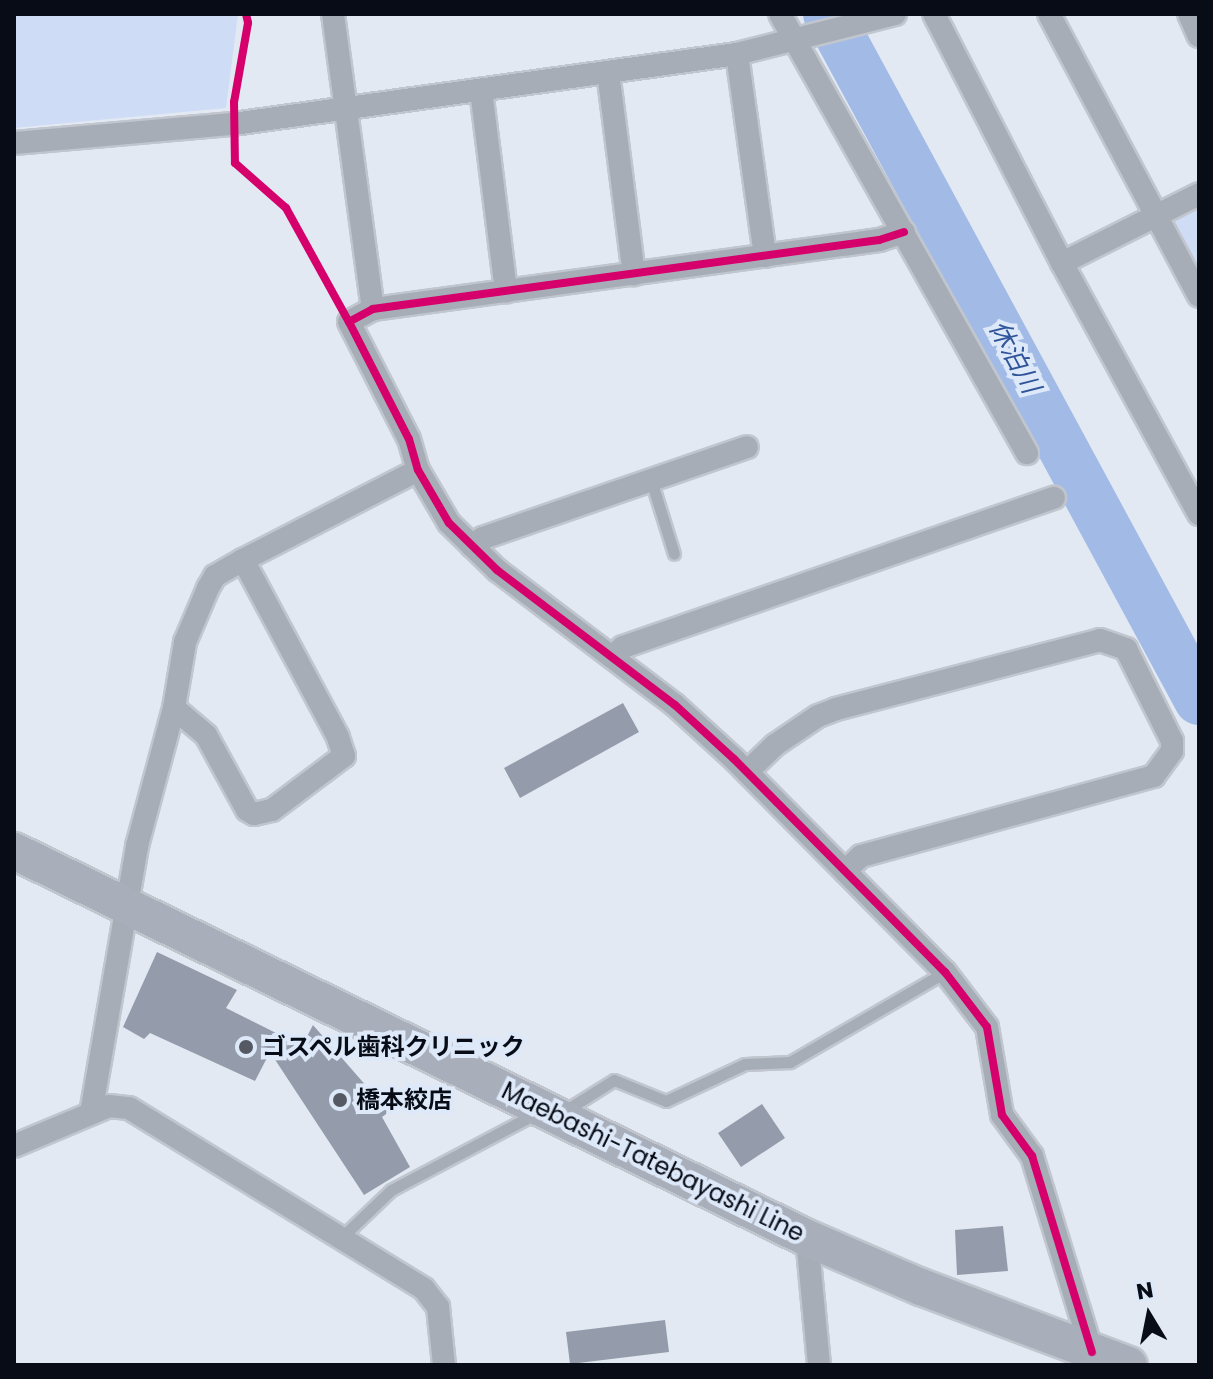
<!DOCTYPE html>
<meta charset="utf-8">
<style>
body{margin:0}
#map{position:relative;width:1213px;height:1379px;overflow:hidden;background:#e3e9f3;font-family:Poppins,"Noto Sans JP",sans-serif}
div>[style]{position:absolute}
.green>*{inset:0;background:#cedcf6}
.river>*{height:50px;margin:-25px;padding:0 25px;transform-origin:25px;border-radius:25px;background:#a2bbe6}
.building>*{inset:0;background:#949cab}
.roads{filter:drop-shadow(2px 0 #c1c6ce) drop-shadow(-2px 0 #c1c6ce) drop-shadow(0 2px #c1c6ce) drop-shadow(0 -2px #c1c6ce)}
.lane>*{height:11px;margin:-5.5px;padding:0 5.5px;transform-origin:5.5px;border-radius:5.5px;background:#a7adb6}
.street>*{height:22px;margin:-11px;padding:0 11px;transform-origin:11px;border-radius:11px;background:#a7adb6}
.primary>*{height:36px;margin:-18px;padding:0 18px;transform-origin:18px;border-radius:18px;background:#a9afba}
.cycleway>*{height:8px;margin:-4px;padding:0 4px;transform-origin:4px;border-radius:4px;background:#d6006c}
.dots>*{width:22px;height:22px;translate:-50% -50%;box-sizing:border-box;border:4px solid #dde8f9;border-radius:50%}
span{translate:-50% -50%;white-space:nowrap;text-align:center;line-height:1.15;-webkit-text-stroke:8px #dde8f9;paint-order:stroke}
.poi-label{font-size:24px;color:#070c16;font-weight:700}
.left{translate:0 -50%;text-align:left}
.street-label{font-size:24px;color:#070c16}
.water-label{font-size:26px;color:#2f549a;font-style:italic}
.frame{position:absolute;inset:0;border:16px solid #070c16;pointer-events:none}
.north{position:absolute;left:1109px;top:1275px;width:80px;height:80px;-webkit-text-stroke:6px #dde8f9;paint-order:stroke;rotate:350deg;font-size:22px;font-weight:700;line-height:32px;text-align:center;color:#070c16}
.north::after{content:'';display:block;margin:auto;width:28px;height:36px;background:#070c16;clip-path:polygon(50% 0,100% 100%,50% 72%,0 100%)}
</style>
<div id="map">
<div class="green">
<i style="clip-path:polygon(14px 14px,238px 14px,226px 108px,14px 128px)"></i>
<i style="clip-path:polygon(1199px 194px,1199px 296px,1156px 216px)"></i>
</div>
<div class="river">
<i style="left:828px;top:14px;width:780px;rotate:61.59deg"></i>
</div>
<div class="building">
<i style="clip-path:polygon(623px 703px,639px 732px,520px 798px,504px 768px)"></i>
<i style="clip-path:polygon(157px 952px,237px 990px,226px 1008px,302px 1046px,313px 1025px,389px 1112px,382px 1117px,410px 1167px,364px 1195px,270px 1052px,255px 1081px,150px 1033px,144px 1039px,123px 1027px)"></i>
<i style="clip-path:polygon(762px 1104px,785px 1138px,741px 1167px,718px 1133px)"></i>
<i style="clip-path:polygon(1003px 1226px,1008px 1271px,957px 1275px,955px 1230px)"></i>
<i style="clip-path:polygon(665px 1320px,669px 1352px,570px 1364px,566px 1332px)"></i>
</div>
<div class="roads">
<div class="lane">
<i style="left:651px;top:480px;width:77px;rotate:72.7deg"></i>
<i style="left:563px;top:1112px;width:60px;rotate:-32.1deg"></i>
<i style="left:614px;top:1080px;width:56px;rotate:22deg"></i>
<i style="left:666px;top:1101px;width:87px;rotate:-25.1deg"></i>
<i style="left:745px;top:1064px;width:45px;rotate:-2.5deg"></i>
<i style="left:790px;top:1062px;width:179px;rotate:-30.1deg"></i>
<i style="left:341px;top:1238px;width:69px;rotate:-43.8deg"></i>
<i style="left:391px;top:1190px;width:165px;rotate:-27.8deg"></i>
</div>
<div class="street">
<i style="left:333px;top:14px;width:298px;rotate:82.3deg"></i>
<i style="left:780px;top:14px;width:504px;rotate:60.64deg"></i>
<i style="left:934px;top:14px;width:280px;rotate:62.8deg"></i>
<i style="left:1062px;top:263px;width:286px;rotate:61.4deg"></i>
<i style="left:1049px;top:14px;width:319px;rotate:62deg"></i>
<i style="left:1189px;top:14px;width:24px;rotate:66deg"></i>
<i style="left:737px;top:54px;width:204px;rotate:82.1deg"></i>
<i style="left:608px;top:72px;width:204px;rotate:82.7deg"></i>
<i style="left:481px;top:90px;width:203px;rotate:82.9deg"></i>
<i style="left:14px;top:143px;width:220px;rotate:-5deg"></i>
<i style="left:233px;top:124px;width:509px;rotate:-7.91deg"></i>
<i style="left:737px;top:54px;width:163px;rotate:-14.2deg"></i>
<i style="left:904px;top:232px;width:26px;rotate:162deg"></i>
<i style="left:879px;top:240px;width:511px;rotate:172.23deg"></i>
<i style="left:373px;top:309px;width:27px;rotate:152deg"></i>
<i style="left:349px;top:322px;width:131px;rotate:62.9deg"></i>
<i style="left:409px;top:439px;width:32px;rotate:74deg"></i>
<i style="left:418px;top:470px;width:61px;rotate:59.7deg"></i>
<i style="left:449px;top:523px;width:67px;rotate:44.4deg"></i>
<i style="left:497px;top:570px;width:223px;rotate:37.2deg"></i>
<i style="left:675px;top:705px;width:80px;rotate:42.5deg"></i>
<i style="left:734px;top:759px;width:300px;rotate:45.3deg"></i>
<i style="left:945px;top:972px;width:69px;rotate:52.6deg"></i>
<i style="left:987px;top:1027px;width:89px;rotate:80.3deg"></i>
<i style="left:1002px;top:1115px;width:51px;rotate:53.8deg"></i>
<i style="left:1032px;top:1156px;width:205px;rotate:73deg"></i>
<i style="left:1062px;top:263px;width:153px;rotate:-26.7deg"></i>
<i style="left:472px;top:546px;width:14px;rotate:-36deg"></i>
<i style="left:483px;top:538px;width:279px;rotate:-19deg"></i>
<i style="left:612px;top:657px;width:15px;rotate:-42deg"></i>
<i style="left:623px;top:647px;width:456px;rotate:-19.1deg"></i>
<i style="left:174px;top:708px;width:42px;rotate:40.2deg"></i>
<i style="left:206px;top:735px;width:85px;rotate:61.3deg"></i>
<i style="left:247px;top:810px;width:8px;rotate:30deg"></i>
<i style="left:254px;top:814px;width:18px;rotate:-13deg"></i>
<i style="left:272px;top:810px;width:90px;rotate:-36.9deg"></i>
<i style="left:344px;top:756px;width:20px;rotate:-108deg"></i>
<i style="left:338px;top:737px;width:201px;rotate:-118.2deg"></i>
<i style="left:747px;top:772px;width:39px;rotate:-44deg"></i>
<i style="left:775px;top:745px;width:52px;rotate:-34deg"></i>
<i style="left:818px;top:716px;width:19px;rotate:-21deg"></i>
<i style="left:836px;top:709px;width:273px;rotate:-14.6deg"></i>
<i style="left:1100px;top:640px;width:28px;rotate:19deg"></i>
<i style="left:1126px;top:649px;width:103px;rotate:63.4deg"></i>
<i style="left:1172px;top:741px;width:10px;rotate:90deg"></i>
<i style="left:1172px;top:751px;width:31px;rotate:126deg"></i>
<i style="left:1154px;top:776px;width:304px;rotate:164.7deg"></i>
<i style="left:861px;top:856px;width:22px;rotate:137deg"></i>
<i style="left:91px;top:1113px;width:271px;rotate:-80.2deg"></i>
<i style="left:137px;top:846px;width:143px;rotate:-75deg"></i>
<i style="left:174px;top:708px;width:67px;rotate:-80.5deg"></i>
<i style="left:185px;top:642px;width:59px;rotate:-66.9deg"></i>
<i style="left:208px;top:588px;width:14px;rotate:-60deg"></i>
<i style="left:215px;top:576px;width:32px;rotate:-30deg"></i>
<i style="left:243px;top:560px;width:197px;rotate:-27.2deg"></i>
<i style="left:14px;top:1146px;width:103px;rotate:-22.8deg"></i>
<i style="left:109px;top:1106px;width:20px;rotate:6deg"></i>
<i style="left:129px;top:1108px;width:346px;rotate:31.5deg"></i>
<i style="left:424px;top:1289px;width:23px;rotate:52deg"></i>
<i style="left:438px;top:1307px;width:58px;rotate:84.1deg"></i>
<i style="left:807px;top:1238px;width:128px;rotate:84.6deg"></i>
</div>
<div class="primary">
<i style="left:14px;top:851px;width:882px;rotate:26.01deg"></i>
<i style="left:807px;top:1238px;width:124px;rotate:23.3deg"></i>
<i style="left:921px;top:1287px;width:222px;rotate:20.6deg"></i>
</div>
</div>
<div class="cycleway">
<i style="left:246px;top:14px;width:9px;rotate:77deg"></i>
<i style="left:248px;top:23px;width:80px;rotate:100deg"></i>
<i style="left:234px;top:102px;width:61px;rotate:89.1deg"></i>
<i style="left:235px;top:163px;width:68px;rotate:41.4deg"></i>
<i style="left:286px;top:208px;width:130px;rotate:61.1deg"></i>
<i style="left:904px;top:232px;width:26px;rotate:162deg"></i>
<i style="left:879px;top:240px;width:511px;rotate:172.23deg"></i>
<i style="left:373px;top:309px;width:27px;rotate:152deg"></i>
<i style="left:349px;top:322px;width:131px;rotate:62.9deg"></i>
<i style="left:409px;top:439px;width:32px;rotate:74deg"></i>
<i style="left:418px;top:470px;width:61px;rotate:59.7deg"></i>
<i style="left:449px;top:523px;width:67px;rotate:44.4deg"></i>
<i style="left:497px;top:570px;width:223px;rotate:37.2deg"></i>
<i style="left:675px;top:705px;width:80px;rotate:42.5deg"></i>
<i style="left:734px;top:759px;width:300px;rotate:45.3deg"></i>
<i style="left:945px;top:972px;width:69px;rotate:52.6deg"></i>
<i style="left:987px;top:1027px;width:89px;rotate:80.3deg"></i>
<i style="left:1002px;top:1115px;width:51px;rotate:53.8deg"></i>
<i style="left:1032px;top:1156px;width:205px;rotate:73deg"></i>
</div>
<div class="dots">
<i style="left:246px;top:1047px;background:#545963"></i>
<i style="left:340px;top:1100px;background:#545963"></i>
</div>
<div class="poi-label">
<span class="left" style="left:262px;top:1047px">ゴスペル歯科クリニック</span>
<span class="left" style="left:356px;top:1100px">橋本絞店</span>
</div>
<div class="street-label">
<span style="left:653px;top:1162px;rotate:26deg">Maebashi-Tatebayashi Line</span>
</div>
<div class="water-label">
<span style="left:1014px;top:357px;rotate:62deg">休泊川</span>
</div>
<div class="frame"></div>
<div class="north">N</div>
</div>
